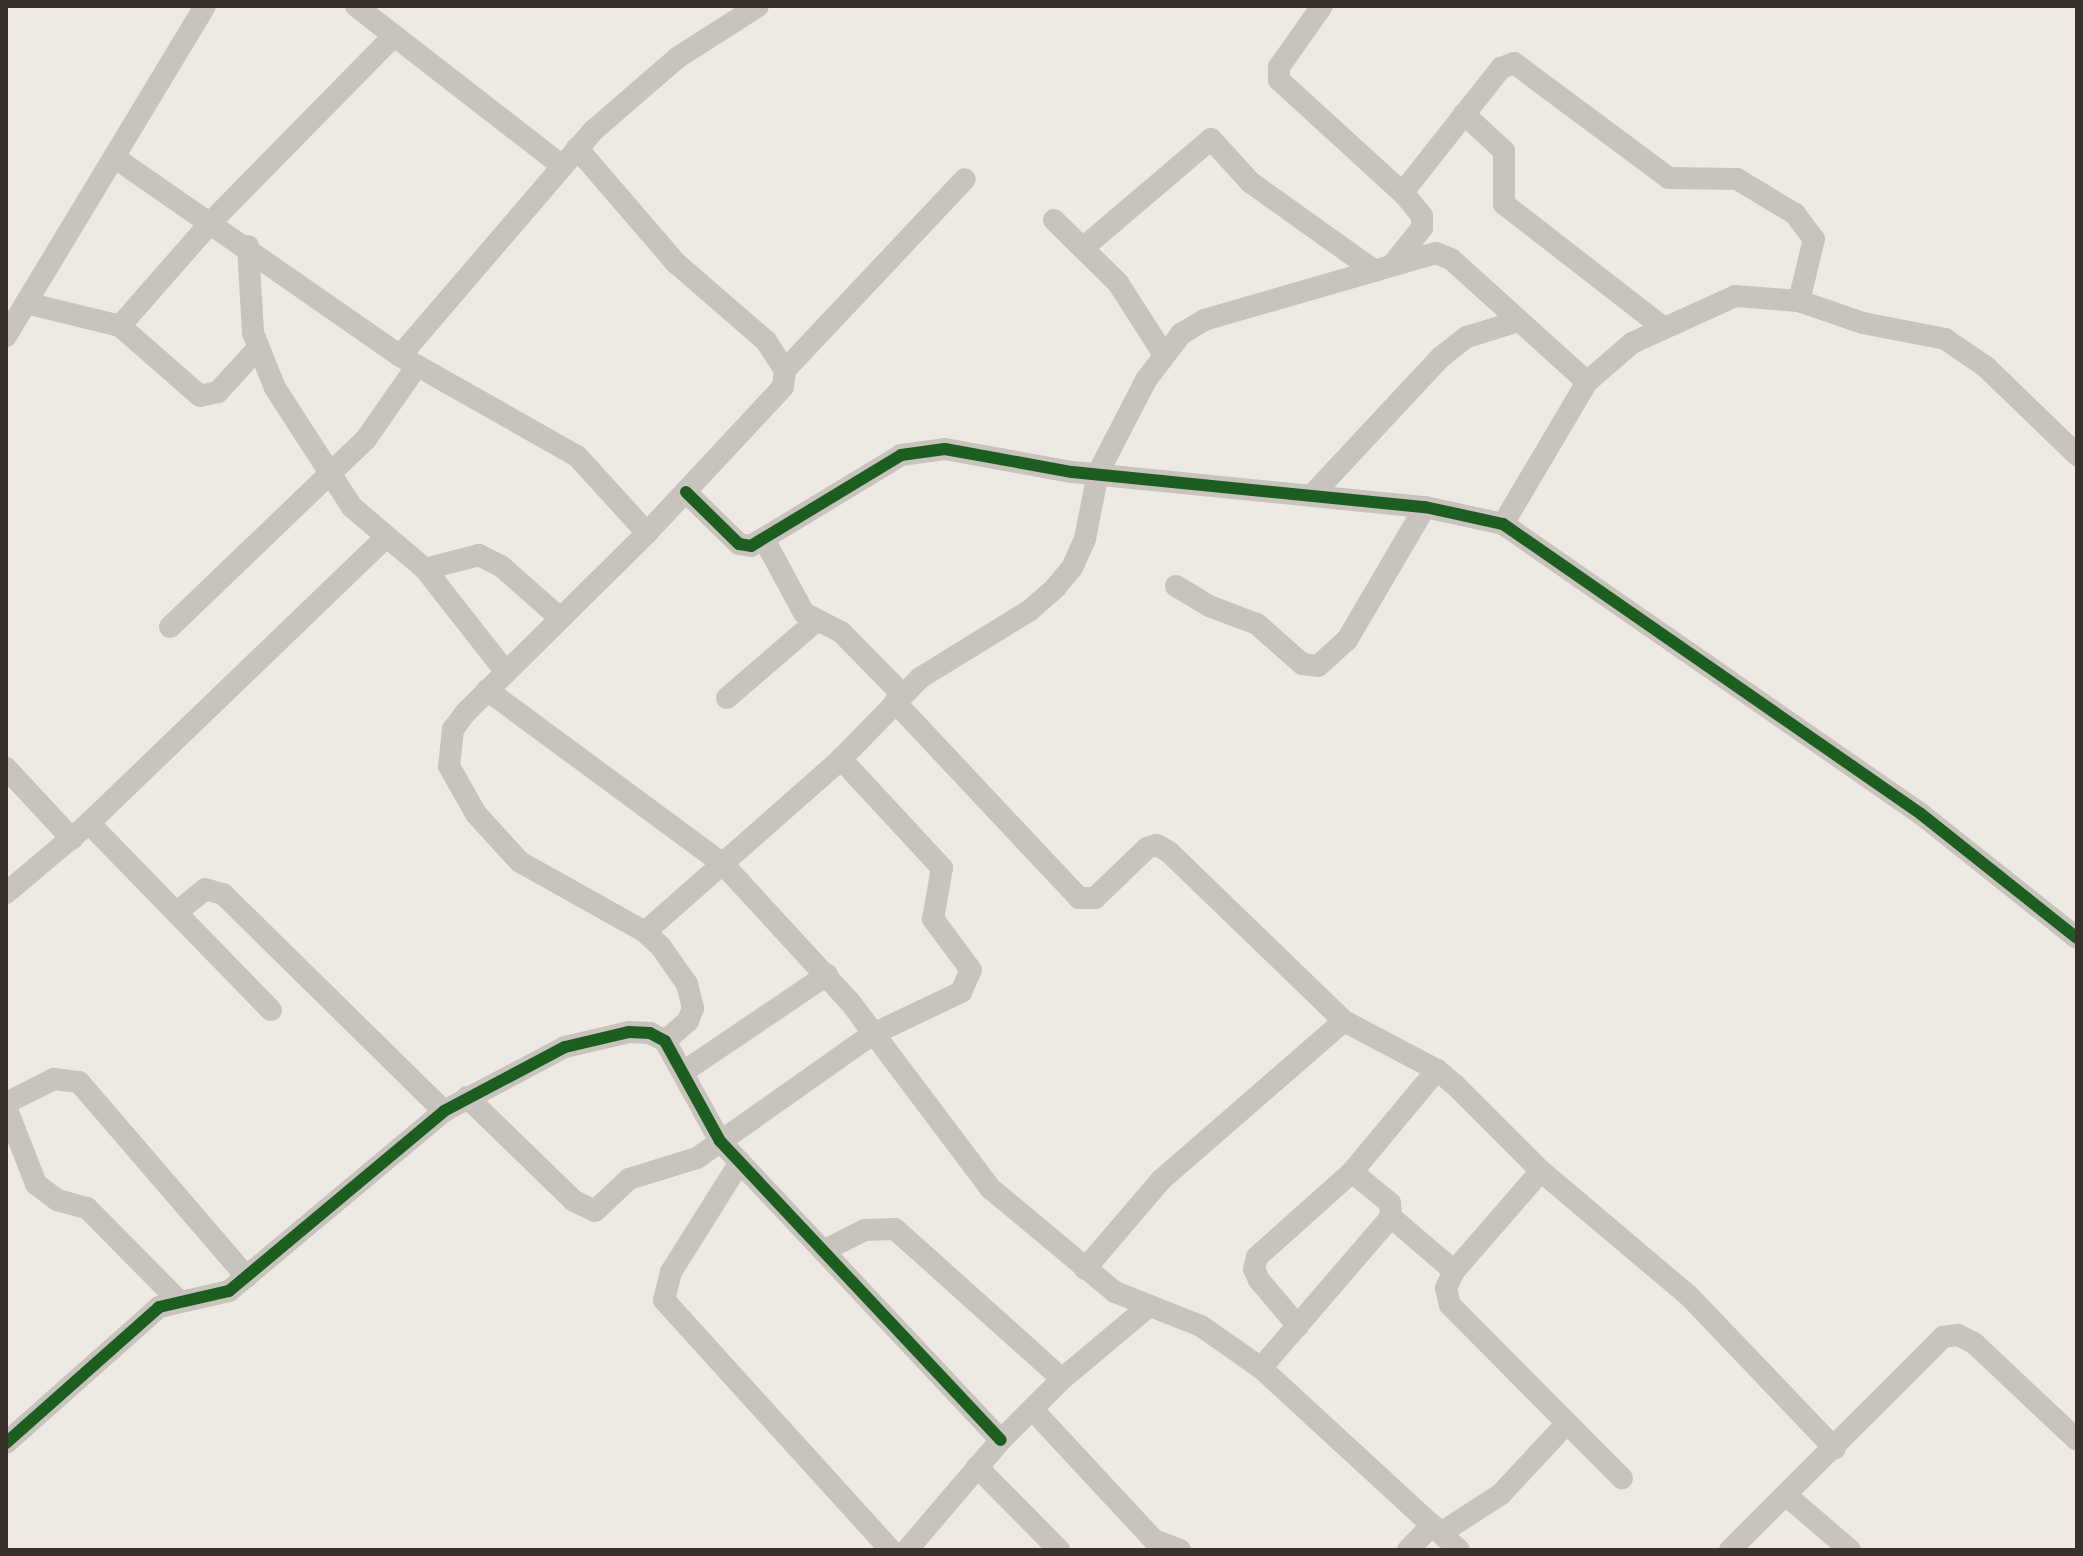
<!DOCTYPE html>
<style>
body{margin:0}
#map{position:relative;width:2083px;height:1556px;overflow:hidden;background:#eeeae3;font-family:"DejaVu Sans",sans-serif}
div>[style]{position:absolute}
.minor>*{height:22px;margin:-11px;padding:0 11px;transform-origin:11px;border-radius:11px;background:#c8c3bc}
.cycleway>*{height:12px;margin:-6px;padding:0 6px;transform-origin:6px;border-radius:6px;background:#1b5e20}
span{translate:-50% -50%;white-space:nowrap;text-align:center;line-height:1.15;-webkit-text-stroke:8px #faf5ec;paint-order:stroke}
.frame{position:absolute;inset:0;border:8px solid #39302a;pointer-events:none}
</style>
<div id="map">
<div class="minor">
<i style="left:356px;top:6px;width:261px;rotate:37.8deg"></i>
<i style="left:1322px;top:6px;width:75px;rotate:125.2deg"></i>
<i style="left:1279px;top:67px;width:13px;rotate:90deg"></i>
<i style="left:1279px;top:80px;width:171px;rotate:42.4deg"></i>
<i style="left:1464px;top:114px;width:54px;rotate:42.8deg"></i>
<i style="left:1504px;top:151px;width:53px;rotate:90deg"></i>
<i style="left:1504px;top:204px;width:199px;rotate:37.8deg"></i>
<i style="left:577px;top:148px;width:152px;rotate:49.3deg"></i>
<i style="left:676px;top:263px;width:119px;rotate:40.9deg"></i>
<i style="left:766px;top:341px;width:35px;rotate:57deg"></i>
<i style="left:785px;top:370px;width:17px;rotate:97deg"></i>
<i style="left:783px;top:387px;width:200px;rotate:133deg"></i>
<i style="left:647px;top:533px;width:255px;rotate:135.3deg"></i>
<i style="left:466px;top:712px;width:21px;rotate:127deg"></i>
<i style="left:453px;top:729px;width:37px;rotate:96deg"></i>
<i style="left:449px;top:766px;width:55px;rotate:60.6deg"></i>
<i style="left:476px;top:814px;width:65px;rotate:47.5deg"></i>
<i style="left:520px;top:862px;width:143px;rotate:29.2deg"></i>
<i style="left:645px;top:932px;width:22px;rotate:43deg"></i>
<i style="left:661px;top:947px;width:45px;rotate:54.9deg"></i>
<i style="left:687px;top:984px;width:25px;rotate:76deg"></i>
<i style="left:693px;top:1008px;width:14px;rotate:111deg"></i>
<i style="left:688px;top:1021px;width:30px;rotate:139deg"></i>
<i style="left:114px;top:157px;width:348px;rotate:34.8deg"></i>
<i style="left:400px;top:356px;width:203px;rotate:29.5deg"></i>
<i style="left:577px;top:456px;width:104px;rotate:47.7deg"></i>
<i style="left:1054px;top:220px;width:90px;rotate:44.5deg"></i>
<i style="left:1118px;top:283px;width:83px;rotate:57.3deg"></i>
<i style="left:248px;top:246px;width:87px;rotate:86.7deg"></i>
<i style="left:253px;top:333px;width:59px;rotate:68.2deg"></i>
<i style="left:275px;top:388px;width:142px;rotate:57.1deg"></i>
<i style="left:352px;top:507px;width:96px;rotate:40.3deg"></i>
<i style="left:425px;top:569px;width:130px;rotate:51.9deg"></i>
<i style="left:1083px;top:248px;width:168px;rotate:-40.4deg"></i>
<i style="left:1211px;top:139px;width:58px;rotate:47.8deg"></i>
<i style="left:1250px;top:182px;width:153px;rotate:35.5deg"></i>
<i style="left:1393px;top:264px;width:46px;rotate:-51.1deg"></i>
<i style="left:1422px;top:228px;width:12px;rotate:-90deg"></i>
<i style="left:1422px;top:216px;width:27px;rotate:-129deg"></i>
<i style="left:1405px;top:195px;width:8px;rotate:-76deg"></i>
<i style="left:1407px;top:187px;width:152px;rotate:-51.7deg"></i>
<i style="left:1501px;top:68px;width:14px;rotate:-21deg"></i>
<i style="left:1514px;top:63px;width:193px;rotate:36.6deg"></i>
<i style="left:1669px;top:178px;width:68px;rotate:0.8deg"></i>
<i style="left:1737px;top:179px;width:68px;rotate:31.1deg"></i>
<i style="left:1795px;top:214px;width:31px;rotate:53deg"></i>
<i style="left:1814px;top:239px;width:64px;rotate:103.6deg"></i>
<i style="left:26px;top:303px;width:97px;rotate:13.7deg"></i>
<i style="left:120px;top:326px;width:106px;rotate:41.2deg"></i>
<i style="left:200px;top:396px;width:18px;rotate:-13deg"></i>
<i style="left:218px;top:392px;width:59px;rotate:-47.7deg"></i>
<i style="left:120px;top:326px;width:140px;rotate:-48.8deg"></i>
<i style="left:212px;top:221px;width:260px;rotate:-45.5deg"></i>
<i style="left:6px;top:336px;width:385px;rotate:-58.9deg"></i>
<i style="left:400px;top:356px;width:298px;rotate:-49.4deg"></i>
<i style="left:594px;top:130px;width:110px;rotate:-40.9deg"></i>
<i style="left:677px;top:58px;width:96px;rotate:-32.7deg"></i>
<i style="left:785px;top:370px;width:262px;rotate:-46.7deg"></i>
<i style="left:686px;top:492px;width:74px;rotate:44.5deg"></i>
<i style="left:739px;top:544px;width:12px;rotate:9deg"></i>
<i style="left:751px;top:546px;width:175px;rotate:-31.2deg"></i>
<i style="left:901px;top:455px;width:44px;rotate:-7.8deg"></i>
<i style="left:945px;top:449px;width:129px;rotate:10.3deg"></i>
<i style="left:1072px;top:472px;width:355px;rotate:5.7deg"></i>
<i style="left:1425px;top:507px;width:80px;rotate:12.3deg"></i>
<i style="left:1503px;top:524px;width:509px;rotate:34.75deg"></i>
<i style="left:1921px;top:814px;width:199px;rotate:38.5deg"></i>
<i style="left:1314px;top:493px;width:186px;rotate:-47deg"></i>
<i style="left:1441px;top:357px;width:33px;rotate:-38deg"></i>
<i style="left:1467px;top:337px;width:53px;rotate:-17.4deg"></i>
<i style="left:1503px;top:524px;width:165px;rotate:-59.4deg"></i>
<i style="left:1587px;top:382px;width:60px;rotate:-40.9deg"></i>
<i style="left:1632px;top:343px;width:113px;rotate:-24.5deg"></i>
<i style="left:1735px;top:296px;width:64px;rotate:4.5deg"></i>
<i style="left:1799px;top:301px;width:68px;rotate:19deg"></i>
<i style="left:1863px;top:323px;width:84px;rotate:11deg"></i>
<i style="left:1945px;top:339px;width:50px;rotate:34.3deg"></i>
<i style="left:1986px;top:367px;width:127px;rotate:44deg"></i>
<i style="left:765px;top:541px;width:82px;rotate:61.6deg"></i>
<i style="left:804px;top:613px;width:42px;rotate:27.2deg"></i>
<i style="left:841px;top:632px;width:87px;rotate:45.5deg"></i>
<i style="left:425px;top:569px;width:56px;rotate:-14.5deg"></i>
<i style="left:479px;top:555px;width:25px;rotate:27deg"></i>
<i style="left:501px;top:566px;width:79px;rotate:41.4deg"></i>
<i style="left:1176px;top:586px;width:39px;rotate:31deg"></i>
<i style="left:1209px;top:606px;width:51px;rotate:20.6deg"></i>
<i style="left:1257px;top:624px;width:60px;rotate:41.6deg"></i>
<i style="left:1302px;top:664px;width:16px;rotate:7deg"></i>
<i style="left:1318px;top:666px;width:39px;rotate:-42deg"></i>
<i style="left:1347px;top:640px;width:154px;rotate:-59.6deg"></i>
<i style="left:170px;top:627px;width:272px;rotate:-43.8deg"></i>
<i style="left:366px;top:439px;width:89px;rotate:-55.1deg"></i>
<i style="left:487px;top:690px;width:293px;rotate:36.4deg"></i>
<i style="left:723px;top:864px;width:188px;rotate:47.4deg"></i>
<i style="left:850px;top:1002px;width:233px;rotate:53deg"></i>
<i style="left:990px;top:1188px;width:163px;rotate:39.8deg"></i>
<i style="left:1115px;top:1292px;width:92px;rotate:21.6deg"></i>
<i style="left:1201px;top:1326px;width:73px;rotate:35deg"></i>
<i style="left:1261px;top:1368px;width:269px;rotate:42.6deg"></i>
<i style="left:727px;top:698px;width:116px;rotate:-40.8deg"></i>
<i style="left:895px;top:702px;width:269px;rotate:46.8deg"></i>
<i style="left:1079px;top:898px;width:16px"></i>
<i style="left:1095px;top:898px;width:72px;rotate:-43.9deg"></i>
<i style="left:1147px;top:848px;width:10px;rotate:-17deg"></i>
<i style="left:1157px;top:845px;width:14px;rotate:30deg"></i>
<i style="left:1169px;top:852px;width:243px;rotate:44deg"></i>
<i style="left:1344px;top:1021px;width:105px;rotate:27.8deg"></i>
<i style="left:1437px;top:1070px;width:23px;rotate:40deg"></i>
<i style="left:1455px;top:1085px;width:122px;rotate:45deg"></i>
<i style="left:1541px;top:1171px;width:194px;rotate:40.2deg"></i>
<i style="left:1689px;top:1296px;width:211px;rotate:46.3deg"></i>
<i style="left:6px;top:768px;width:97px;rotate:47.1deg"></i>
<i style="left:89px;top:823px;width:261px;rotate:45.8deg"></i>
<i style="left:6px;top:893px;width:109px;rotate:-40.1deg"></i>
<i style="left:89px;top:823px;width:412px;rotate:-43.9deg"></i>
<i style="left:177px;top:912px;width:36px;rotate:-39deg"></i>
<i style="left:205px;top:889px;width:19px;rotate:16deg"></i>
<i style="left:223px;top:894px;width:310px;rotate:44.5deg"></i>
<i style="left:645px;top:932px;width:261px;rotate:-41.4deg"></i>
<i style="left:841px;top:759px;width:113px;rotate:-45.7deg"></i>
<i style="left:920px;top:678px;width:128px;rotate:-31.6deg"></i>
<i style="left:1029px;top:611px;width:35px;rotate:-41deg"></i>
<i style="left:1055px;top:588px;width:26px;rotate:-50deg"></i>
<i style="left:1072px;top:568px;width:32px;rotate:-66deg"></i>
<i style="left:1085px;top:539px;width:67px;rotate:-78.9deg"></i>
<i style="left:1098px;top:473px;width:105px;rotate:-62.7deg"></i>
<i style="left:1146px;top:380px;width:58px;rotate:-52.7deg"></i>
<i style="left:1181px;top:334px;width:27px;rotate:-31deg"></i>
<i style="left:1204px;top:320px;width:241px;rotate:-16.1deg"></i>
<i style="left:1436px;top:253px;width:16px;rotate:22deg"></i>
<i style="left:1451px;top:259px;width:183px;rotate:42.1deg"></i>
<i style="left:683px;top:1072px;width:174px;rotate:-34deg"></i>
<i style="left:467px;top:1097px;width:149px;rotate:44.2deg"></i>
<i style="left:574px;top:1201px;width:23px;rotate:25deg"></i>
<i style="left:595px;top:1211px;width:47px;rotate:-43.3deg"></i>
<i style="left:629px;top:1179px;width:71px;rotate:-17.2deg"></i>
<i style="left:697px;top:1158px;width:215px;rotate:-35.2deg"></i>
<i style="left:873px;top:1034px;width:98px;rotate:-25.5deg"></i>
<i style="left:961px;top:992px;width:24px;rotate:-66deg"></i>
<i style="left:971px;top:970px;width:64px;rotate:-126.7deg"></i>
<i style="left:933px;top:919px;width:52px;rotate:-80deg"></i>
<i style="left:942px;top:868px;width:149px;rotate:-132.8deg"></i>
<i style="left:6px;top:1103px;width:54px;rotate:-26.6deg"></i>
<i style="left:54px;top:1079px;width:25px;rotate:7deg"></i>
<i style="left:79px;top:1082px;width:257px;rotate:49.3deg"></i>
<i style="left:6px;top:1107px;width:83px;rotate:68.7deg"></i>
<i style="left:36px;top:1184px;width:26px;rotate:37deg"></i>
<i style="left:57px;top:1200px;width:31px;rotate:15deg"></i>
<i style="left:87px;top:1208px;width:129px;rotate:45.3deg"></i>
<i style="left:740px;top:1162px;width:130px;rotate:122.1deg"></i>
<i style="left:671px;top:1272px;width:29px;rotate:104deg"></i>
<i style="left:664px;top:1300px;width:338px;rotate:47.8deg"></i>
<i style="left:1541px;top:1171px;width:133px;rotate:131deg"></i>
<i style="left:1454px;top:1271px;width:19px;rotate:115deg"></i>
<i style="left:1446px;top:1288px;width:17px;rotate:77deg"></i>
<i style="left:1450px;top:1305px;width:244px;rotate:45.2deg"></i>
<i style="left:1391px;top:1217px;width:83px;rotate:40.6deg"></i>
<i style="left:827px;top:1249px;width:42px;rotate:-26.6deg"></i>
<i style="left:865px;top:1230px;width:30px;rotate:-2deg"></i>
<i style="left:895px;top:1229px;width:224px;rotate:41.9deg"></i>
<i style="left:1085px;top:1269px;width:117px;rotate:-49.5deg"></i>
<i style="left:1161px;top:1180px;width:242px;rotate:-41deg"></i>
<i style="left:1298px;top:1326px;width:60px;rotate:-130.3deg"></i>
<i style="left:1259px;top:1280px;width:12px;rotate:-114deg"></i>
<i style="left:1254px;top:1269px;width:12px;rotate:-76deg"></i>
<i style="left:1257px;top:1257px;width:127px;rotate:-41.8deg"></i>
<i style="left:1261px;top:1368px;width:199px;rotate:-49.3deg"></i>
<i style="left:1391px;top:1217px;width:14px;rotate:-94deg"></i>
<i style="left:1390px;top:1203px;width:49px;rotate:-140.8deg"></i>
<i style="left:1352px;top:1172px;width:133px;rotate:-50.2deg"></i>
<i style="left:1033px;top:1410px;width:178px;rotate:47.1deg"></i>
<i style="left:1154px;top:1540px;width:28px;rotate:21deg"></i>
<i style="left:6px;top:1443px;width:205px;rotate:-41.6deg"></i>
<i style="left:159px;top:1307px;width:72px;rotate:-12.9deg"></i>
<i style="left:229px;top:1291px;width:280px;rotate:-39.9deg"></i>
<i style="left:444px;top:1111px;width:137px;rotate:-27.9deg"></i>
<i style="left:565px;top:1047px;width:66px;rotate:-13.2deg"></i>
<i style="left:629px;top:1032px;width:21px;rotate:3deg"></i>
<i style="left:650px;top:1033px;width:17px;rotate:28deg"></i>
<i style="left:665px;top:1041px;width:114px;rotate:61.2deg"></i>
<i style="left:720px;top:1141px;width:410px;rotate:46.8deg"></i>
<i style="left:977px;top:1467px;width:117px;rotate:45.3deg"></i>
<i style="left:1787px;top:1496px;width:83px;rotate:40.6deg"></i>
<i style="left:1441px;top:1533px;width:72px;rotate:-33deg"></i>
<i style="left:1501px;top:1494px;width:97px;rotate:-47.1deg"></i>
<i style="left:907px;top:1550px;width:145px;rotate:-49.5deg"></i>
<i style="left:1001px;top:1440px;width:86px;rotate:-45deg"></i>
<i style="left:1062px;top:1379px;width:114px;rotate:-40deg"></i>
<i style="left:1408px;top:1550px;width:35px;rotate:-46deg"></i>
<i style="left:1730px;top:1550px;width:301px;rotate:-45deg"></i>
<i style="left:1943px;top:1337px;width:15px;rotate:-8deg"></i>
<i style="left:1958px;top:1335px;width:18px;rotate:27deg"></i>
<i style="left:1974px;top:1343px;width:141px;rotate:43.3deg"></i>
</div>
<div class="cycleway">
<i style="left:686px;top:492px;width:74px;rotate:44.5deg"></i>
<i style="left:739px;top:544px;width:12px;rotate:9deg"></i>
<i style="left:751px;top:546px;width:175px;rotate:-31.2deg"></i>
<i style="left:901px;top:455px;width:44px;rotate:-7.8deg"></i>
<i style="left:945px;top:449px;width:129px;rotate:10.3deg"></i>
<i style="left:1072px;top:472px;width:355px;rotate:5.7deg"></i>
<i style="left:1425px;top:507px;width:80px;rotate:12.3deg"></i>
<i style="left:1503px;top:524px;width:509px;rotate:34.75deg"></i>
<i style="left:1921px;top:814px;width:199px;rotate:38.5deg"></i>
<i style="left:6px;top:1443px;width:205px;rotate:-41.6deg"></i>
<i style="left:159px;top:1307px;width:72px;rotate:-12.9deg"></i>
<i style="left:229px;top:1291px;width:280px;rotate:-39.9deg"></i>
<i style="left:444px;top:1111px;width:137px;rotate:-27.9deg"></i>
<i style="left:565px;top:1047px;width:66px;rotate:-13.2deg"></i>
<i style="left:629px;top:1032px;width:21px;rotate:3deg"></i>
<i style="left:650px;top:1033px;width:17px;rotate:28deg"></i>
<i style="left:665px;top:1041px;width:114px;rotate:61.2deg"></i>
<i style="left:720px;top:1141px;width:410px;rotate:46.8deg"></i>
</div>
<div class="frame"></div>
</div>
